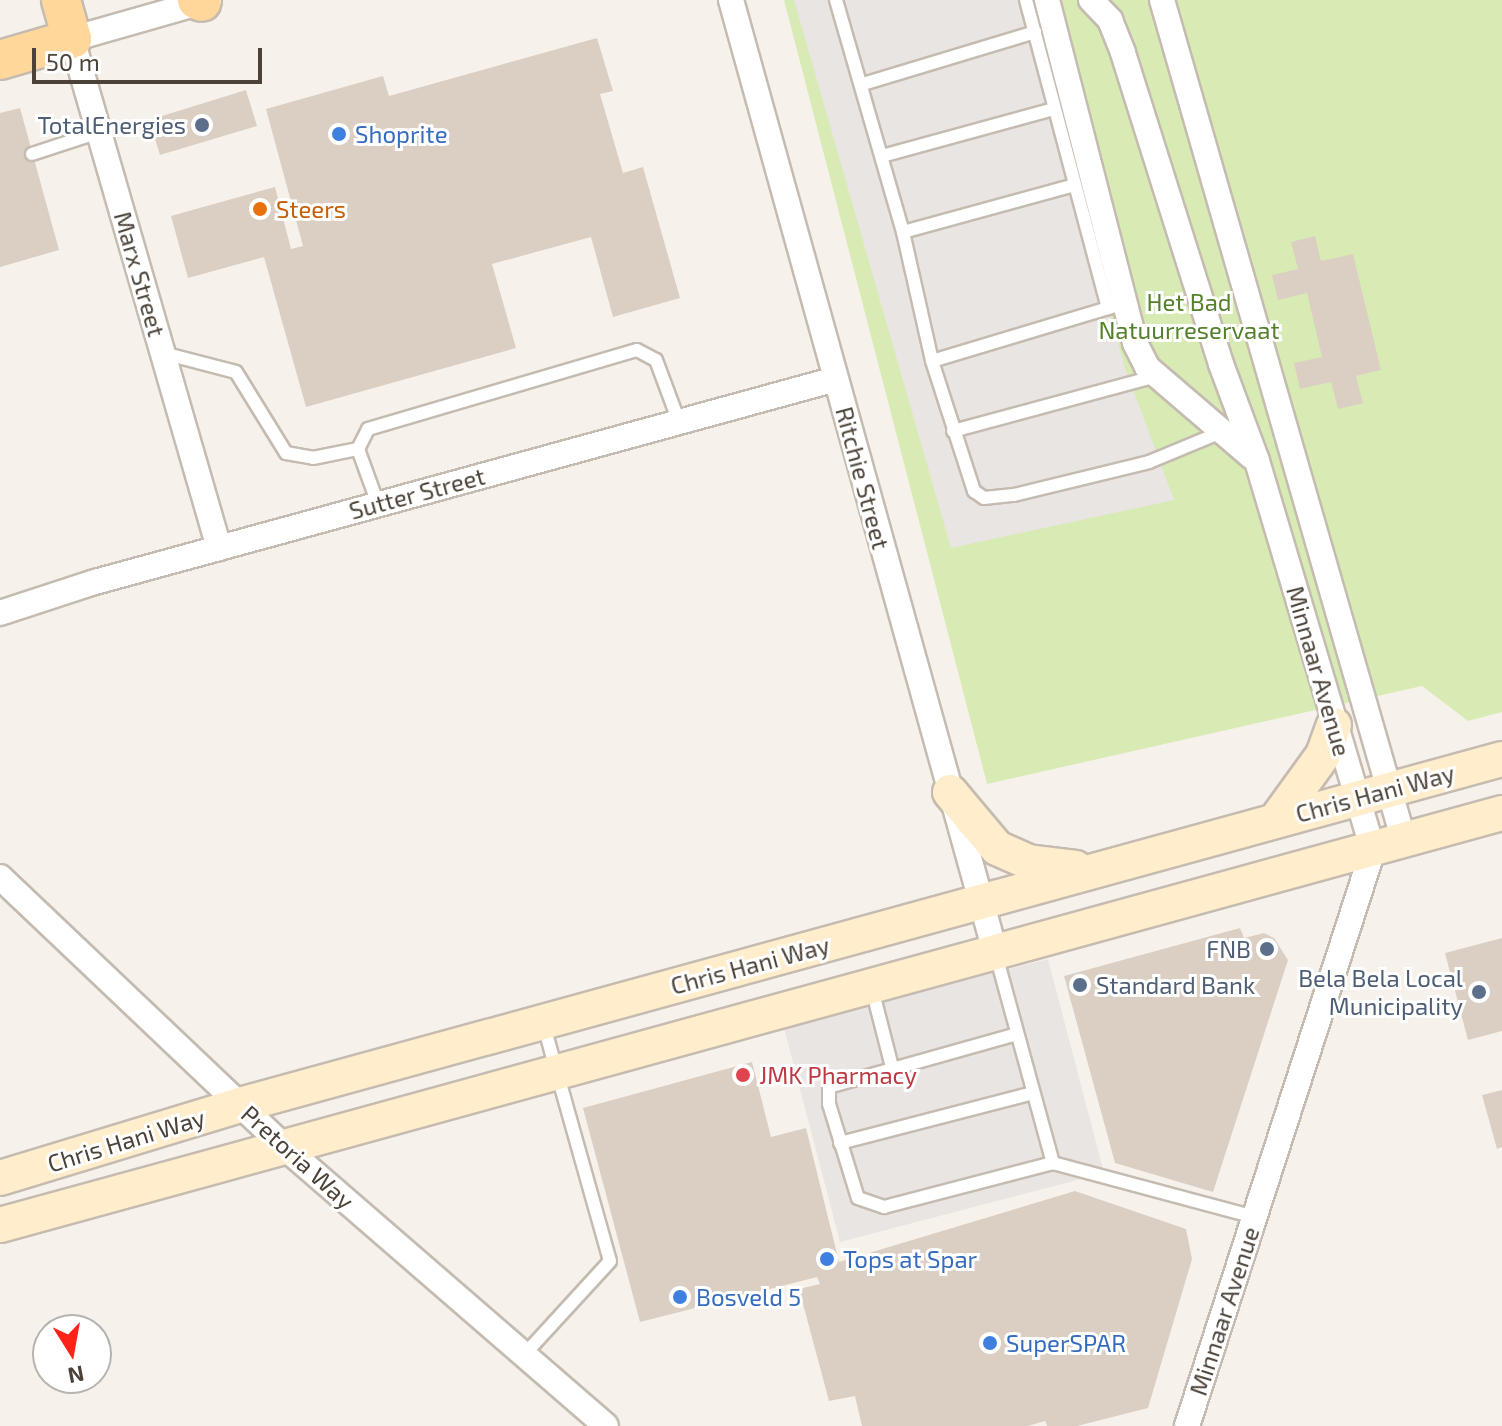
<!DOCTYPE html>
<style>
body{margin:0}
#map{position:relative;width:1502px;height:1426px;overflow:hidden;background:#f6f2eb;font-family:"Exo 2",sans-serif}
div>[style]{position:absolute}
.green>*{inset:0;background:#d8ebb4}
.parking>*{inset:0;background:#e8e5e3}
.building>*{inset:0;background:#dbcfc3}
.roads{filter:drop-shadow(2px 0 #c5bbb0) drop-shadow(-2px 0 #c5bbb0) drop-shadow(0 2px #c5bbb0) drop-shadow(0 -2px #c5bbb0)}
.lane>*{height:12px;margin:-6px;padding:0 6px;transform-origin:6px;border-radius:6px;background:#fff}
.street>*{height:24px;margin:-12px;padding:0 12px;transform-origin:12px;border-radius:12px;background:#fff}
.secondary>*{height:34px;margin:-17px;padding:0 17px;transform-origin:17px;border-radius:17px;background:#ffedcc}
.primary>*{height:38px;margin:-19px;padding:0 19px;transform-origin:19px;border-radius:19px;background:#ffd79b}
.dots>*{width:22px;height:22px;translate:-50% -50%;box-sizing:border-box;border:4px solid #fff;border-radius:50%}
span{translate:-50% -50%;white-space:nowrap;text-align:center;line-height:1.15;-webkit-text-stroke:6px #fff;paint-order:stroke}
.service-label{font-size:24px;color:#4e5e75}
.right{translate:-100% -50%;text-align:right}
.left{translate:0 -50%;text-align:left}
.shop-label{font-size:24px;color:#366cbe}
.food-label{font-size:24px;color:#c56008}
.street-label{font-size:24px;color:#4b4238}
.park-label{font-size:24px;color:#548029}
.health-label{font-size:24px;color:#be3a42}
.north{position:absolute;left:32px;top:1314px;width:80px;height:80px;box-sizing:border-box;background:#fff;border:2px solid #b7b3af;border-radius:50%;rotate:169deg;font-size:22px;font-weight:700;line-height:32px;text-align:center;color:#4b4238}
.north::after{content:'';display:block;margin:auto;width:28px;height:36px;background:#ff2219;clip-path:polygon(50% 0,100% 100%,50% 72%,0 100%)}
.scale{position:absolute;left:32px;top:48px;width:230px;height:36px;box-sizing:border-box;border:4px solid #4b4238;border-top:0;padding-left:10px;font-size:24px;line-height:28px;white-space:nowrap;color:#4b4238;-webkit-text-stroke:6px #fff;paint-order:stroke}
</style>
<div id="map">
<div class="green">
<i style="clip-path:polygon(784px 0,1502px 0,1502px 712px,1468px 721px,1422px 686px,987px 784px)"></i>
</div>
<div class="parking">
<i style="clip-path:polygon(794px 0,1020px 0,1125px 368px,1174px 500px,951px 548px)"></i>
<i style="clip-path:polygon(1048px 959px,1104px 1173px,840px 1242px,784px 1028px)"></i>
</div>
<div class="building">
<i style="clip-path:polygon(597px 38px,613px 91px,600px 94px,623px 173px,643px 167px,680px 298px,613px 317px,591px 237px,492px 264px,516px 348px,306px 407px,264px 257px,188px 278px,171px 216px,275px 187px,291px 249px,303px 246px,266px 109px,383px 76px,389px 96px)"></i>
<i style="clip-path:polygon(246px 90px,257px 126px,160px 155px,149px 120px)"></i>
<i style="clip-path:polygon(20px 108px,59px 250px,0 267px,0 113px)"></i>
<i style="clip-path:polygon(1315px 236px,1321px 261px,1353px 254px,1381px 370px,1356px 376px,1363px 403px,1338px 409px,1331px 382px,1300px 389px,1294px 363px,1322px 357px,1307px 293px,1278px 300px,1272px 275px,1298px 269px,1291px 242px)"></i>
<i style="clip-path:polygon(1240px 928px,1244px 938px,1264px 933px,1274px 938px,1288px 960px,1213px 1192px,1115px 1163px,1064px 976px)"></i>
<i style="clip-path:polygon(1502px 938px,1502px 1031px,1468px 1040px,1445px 953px)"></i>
<i style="clip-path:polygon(752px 1062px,771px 1137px,806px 1128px,839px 1262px,1075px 1191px,1186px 1229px,1192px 1259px,1148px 1408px,1077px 1426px,1047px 1426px,1045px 1421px,1028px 1426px,862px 1426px,855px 1396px,829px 1401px,799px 1289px,820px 1284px,817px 1277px,640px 1322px,583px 1108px)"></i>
<i style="clip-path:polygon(1502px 1090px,1502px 1147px,1497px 1149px,1482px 1095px)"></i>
</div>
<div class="roads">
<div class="lane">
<i style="left:836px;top:0;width:241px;rotate:73.9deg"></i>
<i style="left:903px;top:232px;width:132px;rotate:77.3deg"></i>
<i style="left:932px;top:361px;width:137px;rotate:72.1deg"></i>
<i style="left:974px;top:491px;width:12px;rotate:35deg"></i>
<i style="left:984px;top:498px;width:30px;rotate:-6deg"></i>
<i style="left:1014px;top:495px;width:139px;rotate:-13.7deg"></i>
<i style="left:1149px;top:462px;width:81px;rotate:-22.5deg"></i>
<i style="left:1026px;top:0;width:319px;rotate:75.1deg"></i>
<i style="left:863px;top:84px;width:180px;rotate:-16.8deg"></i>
<i style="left:32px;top:154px;width:71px;rotate:-18.2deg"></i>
<i style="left:882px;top:156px;width:178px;rotate:-15.3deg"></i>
<i style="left:903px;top:232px;width:178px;rotate:-15.3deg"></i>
<i style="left:163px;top:353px;width:75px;rotate:14.6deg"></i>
<i style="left:236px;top:372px;width:95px;rotate:58.3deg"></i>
<i style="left:286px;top:453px;width:27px;rotate:10deg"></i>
<i style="left:313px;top:458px;width:46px;rotate:-11.3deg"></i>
<i style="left:932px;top:361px;width:191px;rotate:-16.7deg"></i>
<i style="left:953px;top:431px;width:211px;rotate:-15.1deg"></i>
<i style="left:378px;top:504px;width:59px;rotate:-110deg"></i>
<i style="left:358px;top:449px;width:22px;rotate:-63deg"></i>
<i style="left:368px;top:429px;width:280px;rotate:-16.4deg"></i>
<i style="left:637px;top:350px;width:21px;rotate:28deg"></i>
<i style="left:656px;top:360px;width:66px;rotate:69.6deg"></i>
<i style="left:996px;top:955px;width:216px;rotate:74.7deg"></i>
<i style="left:872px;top:989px;width:81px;rotate:75.6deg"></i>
<i style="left:1017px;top:1034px;width:195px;rotate:164.3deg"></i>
<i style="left:829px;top:1087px;width:17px;rotate:90deg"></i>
<i style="left:829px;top:1104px;width:98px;rotate:72.9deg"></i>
<i style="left:858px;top:1198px;width:28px;rotate:19deg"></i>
<i style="left:884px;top:1207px;width:175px;rotate:-14.6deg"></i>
<i style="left:1053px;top:1163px;width:209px;rotate:15deg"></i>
<i style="left:840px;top:1143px;width:199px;rotate:-14.5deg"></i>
<i style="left:524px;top:1355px;width:127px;rotate:-47.5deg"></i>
<i style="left:610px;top:1261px;width:244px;rotate:-105.7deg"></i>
</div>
<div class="street">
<i style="left:209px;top:0;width:142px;rotate:164.1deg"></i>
<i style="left:72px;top:39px;width:530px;rotate:73.89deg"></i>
<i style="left:731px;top:0;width:991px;rotate:74.49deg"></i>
<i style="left:1047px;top:0;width:354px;rotate:75.6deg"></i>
<i style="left:1135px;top:343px;width:27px;rotate:63deg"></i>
<i style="left:1147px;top:367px;width:138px;rotate:40.6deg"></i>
<i style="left:1091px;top:0;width:28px;rotate:46deg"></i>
<i style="left:1110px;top:20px;width:35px;rotate:68deg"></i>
<i style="left:1123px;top:53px;width:326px;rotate:72.5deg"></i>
<i style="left:1221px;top:364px;width:103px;rotate:69.6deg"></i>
<i style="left:1257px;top:461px;width:406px;rotate:73.4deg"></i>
<i style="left:1373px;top:850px;width:605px;rotate:107.9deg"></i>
<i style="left:1162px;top:0;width:875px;rotate:73.95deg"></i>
<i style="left:0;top:613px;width:100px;rotate:-18.1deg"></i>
<i style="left:95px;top:582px;width:768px;rotate:-15.32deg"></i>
<i style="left:0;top:877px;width:390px;rotate:43.5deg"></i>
<i style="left:283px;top:1146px;width:427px;rotate:40.9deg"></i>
</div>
<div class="secondary">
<i style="left:950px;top:792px;width:73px;rotate:50deg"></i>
<i style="left:997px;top:848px;width:34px;rotate:24deg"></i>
<i style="left:1028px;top:862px;width:48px;rotate:7.1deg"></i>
<i style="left:1276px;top:820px;width:80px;rotate:-54.1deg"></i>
<i style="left:1323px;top:755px;width:32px;rotate:-70deg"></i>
<i style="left:0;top:1178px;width:251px;rotate:-16.9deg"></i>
<i style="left:240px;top:1105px;width:1309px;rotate:-15.33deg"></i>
<i style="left:0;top:1225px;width:1557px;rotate:-15.34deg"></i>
</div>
<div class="primary">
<i style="left:197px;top:0;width:5px;rotate:22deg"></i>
<i style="left:0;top:60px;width:75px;rotate:-16.3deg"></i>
<i style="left:72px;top:39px;width:41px;rotate:-105.8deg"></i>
</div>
</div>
<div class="dots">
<i style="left:202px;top:125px;background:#5c6f8a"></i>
<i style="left:339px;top:134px;background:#3f7fe0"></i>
<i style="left:260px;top:209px;background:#e8710a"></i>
<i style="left:1267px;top:949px;background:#5c6f8a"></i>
<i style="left:1080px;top:985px;background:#5c6f8a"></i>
<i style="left:1479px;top:992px;background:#5c6f8a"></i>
<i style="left:743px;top:1075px;background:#e0444e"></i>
<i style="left:827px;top:1259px;background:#3f7fe0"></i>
<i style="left:680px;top:1297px;background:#3f7fe0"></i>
<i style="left:990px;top:1343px;background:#3f7fe0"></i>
</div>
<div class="service-label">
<span class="right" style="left:186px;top:125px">TotalEnergies</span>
<span class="right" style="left:1251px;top:949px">FNB</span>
<span class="right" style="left:1463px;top:992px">Bela Bela Local<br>Municipality</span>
<span class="left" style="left:1096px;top:985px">Standard Bank</span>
</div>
<div class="shop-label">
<span class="left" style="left:355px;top:134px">Shoprite</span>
<span class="left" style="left:843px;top:1259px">Tops at Spar</span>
<span class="left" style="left:696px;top:1297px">Bosveld 5</span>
<span class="left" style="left:1006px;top:1343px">SuperSPAR</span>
</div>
<div class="food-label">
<span class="left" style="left:276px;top:209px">Steers</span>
</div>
<div class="street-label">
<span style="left:140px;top:274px;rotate:74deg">Marx Street</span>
<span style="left:863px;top:478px;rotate:75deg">Ritchie Street</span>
<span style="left:417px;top:493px;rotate:-15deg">Sutter Street</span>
<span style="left:1319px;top:671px;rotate:74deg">Minnaar Avenue</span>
<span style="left:1375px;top:793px;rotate:-15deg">Chris Hani Way</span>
<span style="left:750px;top:965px;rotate:-15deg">Chris Hani Way</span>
<span style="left:126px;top:1140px;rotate:-17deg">Chris Hani Way</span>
<span style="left:298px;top:1157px;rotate:42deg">Pretoria Way</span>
<span style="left:1224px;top:1311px;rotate:-72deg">Minnaar Avenue</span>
</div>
<div class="park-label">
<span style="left:1189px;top:316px">Het Bad<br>Natuurreservaat</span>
</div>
<div class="health-label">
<span class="left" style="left:759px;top:1075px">JMK Pharmacy</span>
</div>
<div class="north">N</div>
<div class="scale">50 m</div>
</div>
